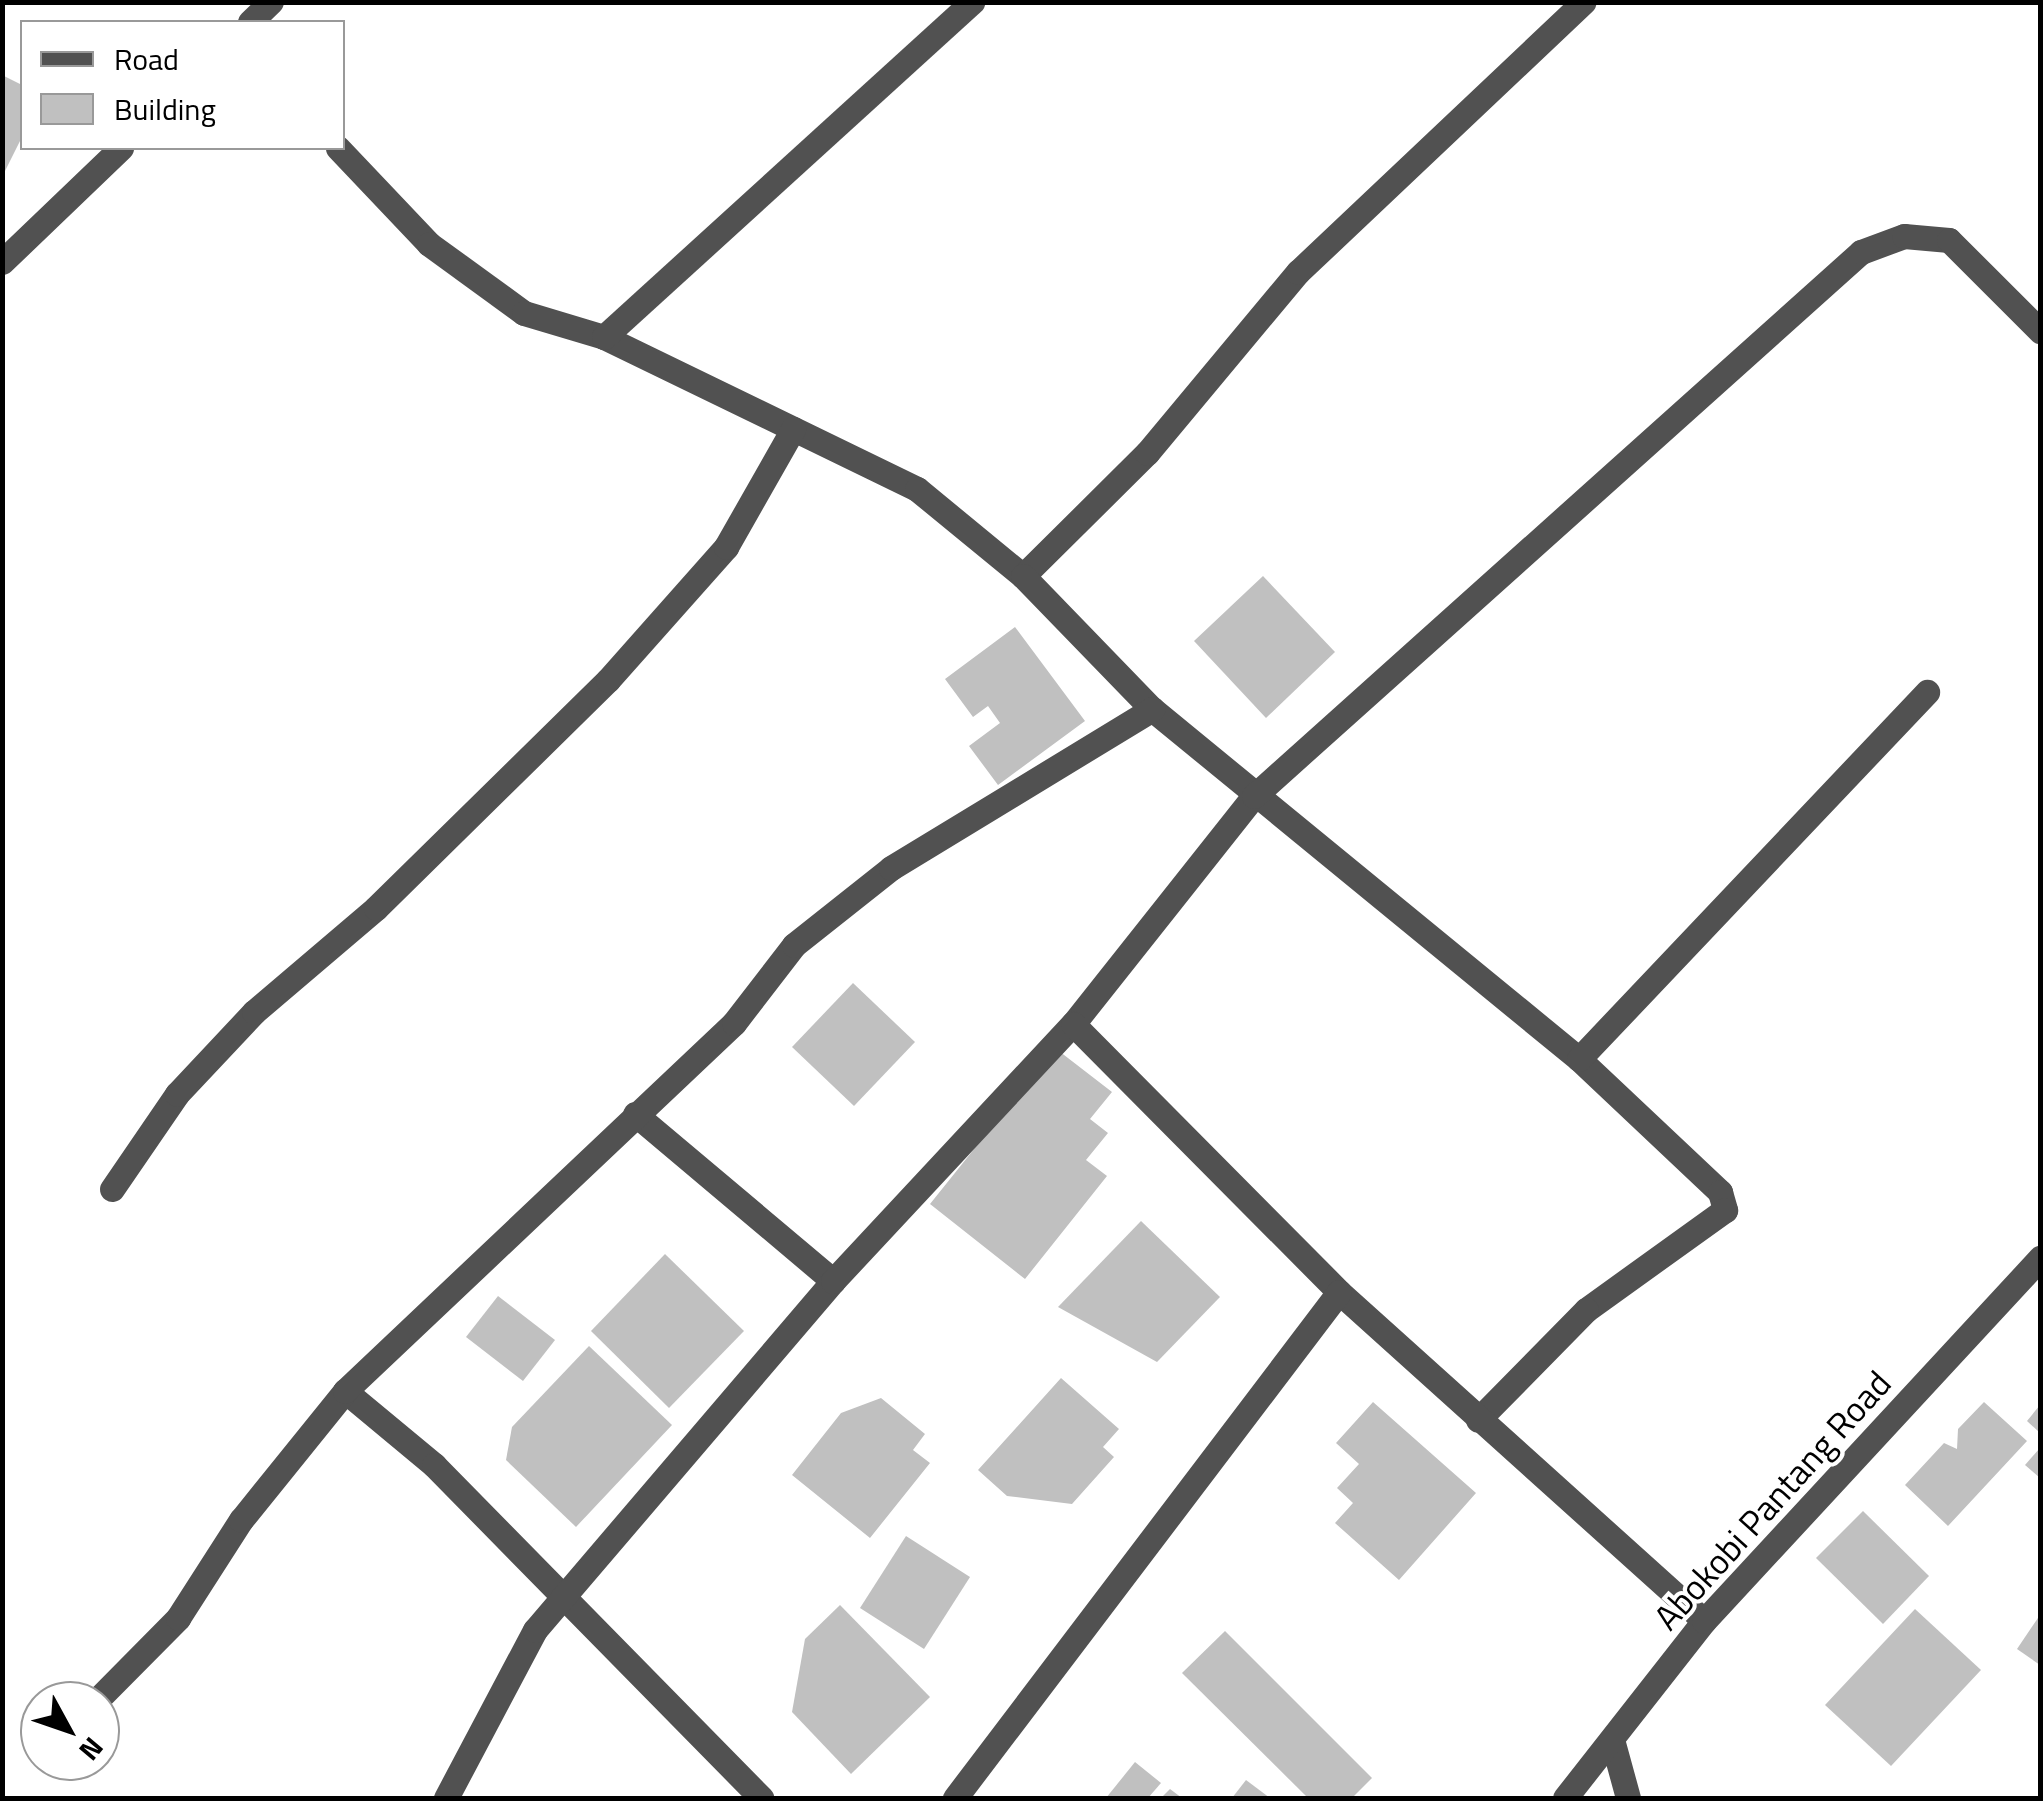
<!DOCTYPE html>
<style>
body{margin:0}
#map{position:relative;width:2043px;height:1801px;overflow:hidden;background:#fff;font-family:"Titillium Web",sans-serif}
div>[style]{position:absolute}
.building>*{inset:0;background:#c0c0c0}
.minor>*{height:25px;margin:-12.5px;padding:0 12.5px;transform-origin:12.5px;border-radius:12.5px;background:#515151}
span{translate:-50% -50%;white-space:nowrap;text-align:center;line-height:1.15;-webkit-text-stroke:8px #fff;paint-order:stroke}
.street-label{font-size:35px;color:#000}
.frame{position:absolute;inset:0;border:5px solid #000;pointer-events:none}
.legend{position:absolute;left:20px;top:20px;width:325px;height:130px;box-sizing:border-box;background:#fff;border:2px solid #999;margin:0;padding:12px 18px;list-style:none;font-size:30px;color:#000}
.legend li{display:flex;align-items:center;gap:20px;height:50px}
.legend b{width:50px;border:2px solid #999}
.north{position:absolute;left:20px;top:1681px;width:100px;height:100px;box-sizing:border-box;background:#fff;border:2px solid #999;border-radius:50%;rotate:130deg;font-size:28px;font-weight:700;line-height:40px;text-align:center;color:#000}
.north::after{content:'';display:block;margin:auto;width:35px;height:45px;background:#000;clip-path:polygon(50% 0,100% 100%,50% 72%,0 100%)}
</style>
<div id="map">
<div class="building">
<i style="clip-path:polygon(2px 75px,22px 85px,22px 137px,2px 177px)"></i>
<i style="clip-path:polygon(1263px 576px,1335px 652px,1266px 718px,1194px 641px)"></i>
<i style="clip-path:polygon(1015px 627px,1085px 721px,998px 785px,969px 746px,1000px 723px,988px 706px,973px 717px,945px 679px)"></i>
<i style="clip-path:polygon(853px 983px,915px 1042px,854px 1106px,792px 1047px)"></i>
<i style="clip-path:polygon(1055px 1048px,1112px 1092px,1090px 1119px,1108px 1133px,1086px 1160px,1107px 1176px,1025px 1279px,930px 1204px)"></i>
<i style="clip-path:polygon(1141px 1221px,1220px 1297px,1157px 1362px,1058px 1307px)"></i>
<i style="clip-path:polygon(665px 1254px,744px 1331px,669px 1408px,591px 1331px)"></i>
<i style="clip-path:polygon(498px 1296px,555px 1340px,523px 1381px,466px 1337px)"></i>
<i style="clip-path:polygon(589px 1346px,672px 1425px,576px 1527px,506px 1460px,512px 1427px)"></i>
<i style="clip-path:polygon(1061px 1378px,1119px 1429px,1103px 1447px,1114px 1457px,1072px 1504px,1007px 1496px,978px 1470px)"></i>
<i style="clip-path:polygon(881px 1398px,925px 1434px,913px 1450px,930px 1463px,870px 1538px,792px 1475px,841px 1413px)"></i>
<i style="clip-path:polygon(1373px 1402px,1476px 1493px,1399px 1580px,1335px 1523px,1353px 1503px,1337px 1488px,1359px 1464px,1336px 1443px)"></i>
<i style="clip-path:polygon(1984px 1402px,2027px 1441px,1948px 1526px,1905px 1485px,1944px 1443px,1957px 1449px,1958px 1429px)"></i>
<i style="clip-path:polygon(2040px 1405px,2040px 1433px,2027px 1421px)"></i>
<i style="clip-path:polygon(2040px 1448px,2040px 1478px,2025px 1465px)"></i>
<i style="clip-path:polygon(1863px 1511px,1929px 1576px,1883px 1624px,1816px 1558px)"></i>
<i style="clip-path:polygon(906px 1536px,970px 1577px,924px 1649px,860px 1608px)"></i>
<i style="clip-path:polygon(840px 1605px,930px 1697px,851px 1774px,792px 1712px,805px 1639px)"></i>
<i style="clip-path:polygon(1915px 1609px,1981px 1670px,1891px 1766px,1825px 1705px)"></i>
<i style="clip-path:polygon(2040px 1615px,2040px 1665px,2017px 1649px)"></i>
<i style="clip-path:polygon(1225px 1631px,1372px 1778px,1352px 1798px,1308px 1798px,1182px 1673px)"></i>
<i style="clip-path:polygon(1135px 1762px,1161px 1783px,1148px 1798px,1106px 1798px)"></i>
<i style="clip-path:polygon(1246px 1780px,1270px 1798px,1232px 1798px)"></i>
<i style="clip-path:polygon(1170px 1789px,1182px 1798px,1161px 1798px)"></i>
</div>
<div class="minor">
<i style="left:250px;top:22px;width:29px;rotate:-44deg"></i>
<i style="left:338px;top:148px;width:132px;rotate:46.5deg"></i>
<i style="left:429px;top:244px;width:117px;rotate:36deg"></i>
<i style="left:524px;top:313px;width:84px;rotate:16.7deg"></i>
<i style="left:604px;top:337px;width:348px;rotate:25.9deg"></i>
<i style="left:917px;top:489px;width:137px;rotate:39.4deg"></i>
<i style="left:1023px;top:576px;width:175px;rotate:-44.8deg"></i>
<i style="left:1147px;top:453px;width:236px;rotate:-50.2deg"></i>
<i style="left:1298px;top:272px;width:393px;rotate:-43.4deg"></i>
<i style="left:2px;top:262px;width:165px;rotate:-43.8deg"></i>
<i style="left:604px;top:337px;width:498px;rotate:-42.3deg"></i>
<i style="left:1023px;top:576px;width:185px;rotate:45.9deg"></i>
<i style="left:1152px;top:709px;width:552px;rotate:39.34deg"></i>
<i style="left:1579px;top:1059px;width:194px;rotate:43.3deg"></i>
<i style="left:1720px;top:1192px;width:19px;rotate:74deg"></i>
<i style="left:1725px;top:1210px;width:171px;rotate:144.3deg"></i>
<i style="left:1586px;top:1310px;width:154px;rotate:134.5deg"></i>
<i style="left:1073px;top:1024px;width:291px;rotate:-51.6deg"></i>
<i style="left:1254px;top:796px;width:815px;rotate:-41.87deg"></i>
<i style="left:1861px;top:252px;width:46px;rotate:-20.4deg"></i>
<i style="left:1904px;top:236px;width:45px;rotate:5.1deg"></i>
<i style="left:1949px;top:240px;width:129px;rotate:45deg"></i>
<i style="left:1579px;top:1059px;width:506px;rotate:-46.52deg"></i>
<i style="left:635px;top:1114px;width:259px;rotate:40.1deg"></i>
<i style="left:112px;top:1189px;width:115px;rotate:-55.6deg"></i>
<i style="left:177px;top:1094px;width:112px;rotate:-46.8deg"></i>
<i style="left:254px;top:1012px;width:160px;rotate:-40.4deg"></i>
<i style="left:376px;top:908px;width:325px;rotate:-44.5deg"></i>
<i style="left:608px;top:680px;width:178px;rotate:-48.4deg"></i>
<i style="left:726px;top:547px;width:136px;rotate:-60.4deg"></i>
<i style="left:345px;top:1391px;width:116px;rotate:39.7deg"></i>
<i style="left:434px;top:1465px;width:467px;rotate:45.5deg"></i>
<i style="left:96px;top:1701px;width:117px;rotate:-45.3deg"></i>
<i style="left:178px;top:1618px;width:117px;rotate:-57.3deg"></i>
<i style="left:241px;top:1520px;width:166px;rotate:-51.1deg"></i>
<i style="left:345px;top:1391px;width:535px;rotate:-43.41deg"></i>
<i style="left:734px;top:1023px;width:98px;rotate:-52.4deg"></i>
<i style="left:794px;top:945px;width:124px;rotate:-38.4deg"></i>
<i style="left:891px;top:868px;width:306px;rotate:-31.3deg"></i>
<i style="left:1613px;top:1743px;width:57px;rotate:74.7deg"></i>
<i style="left:446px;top:1798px;width:190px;rotate:-62.1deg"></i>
<i style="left:535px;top:1630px;width:459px;rotate:-49.5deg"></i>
<i style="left:833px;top:1281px;width:352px;rotate:-47deg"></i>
<i style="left:1073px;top:1024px;width:378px;rotate:45.2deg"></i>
<i style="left:1339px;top:1292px;width:491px;rotate:42deg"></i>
<i style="left:955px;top:1798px;width:635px;rotate:-52.81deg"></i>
<i style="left:1565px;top:1798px;width:225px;rotate:-51.9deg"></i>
<i style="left:1704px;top:1621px;width:495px;rotate:-47.2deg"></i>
</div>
<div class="street-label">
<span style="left:1772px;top:1500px;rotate:-48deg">Abokobi Pantang Road</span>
</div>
<div class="frame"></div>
<ul class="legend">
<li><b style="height:12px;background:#515151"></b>Road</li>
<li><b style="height:28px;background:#c0c0c0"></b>Building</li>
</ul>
<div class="north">N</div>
</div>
